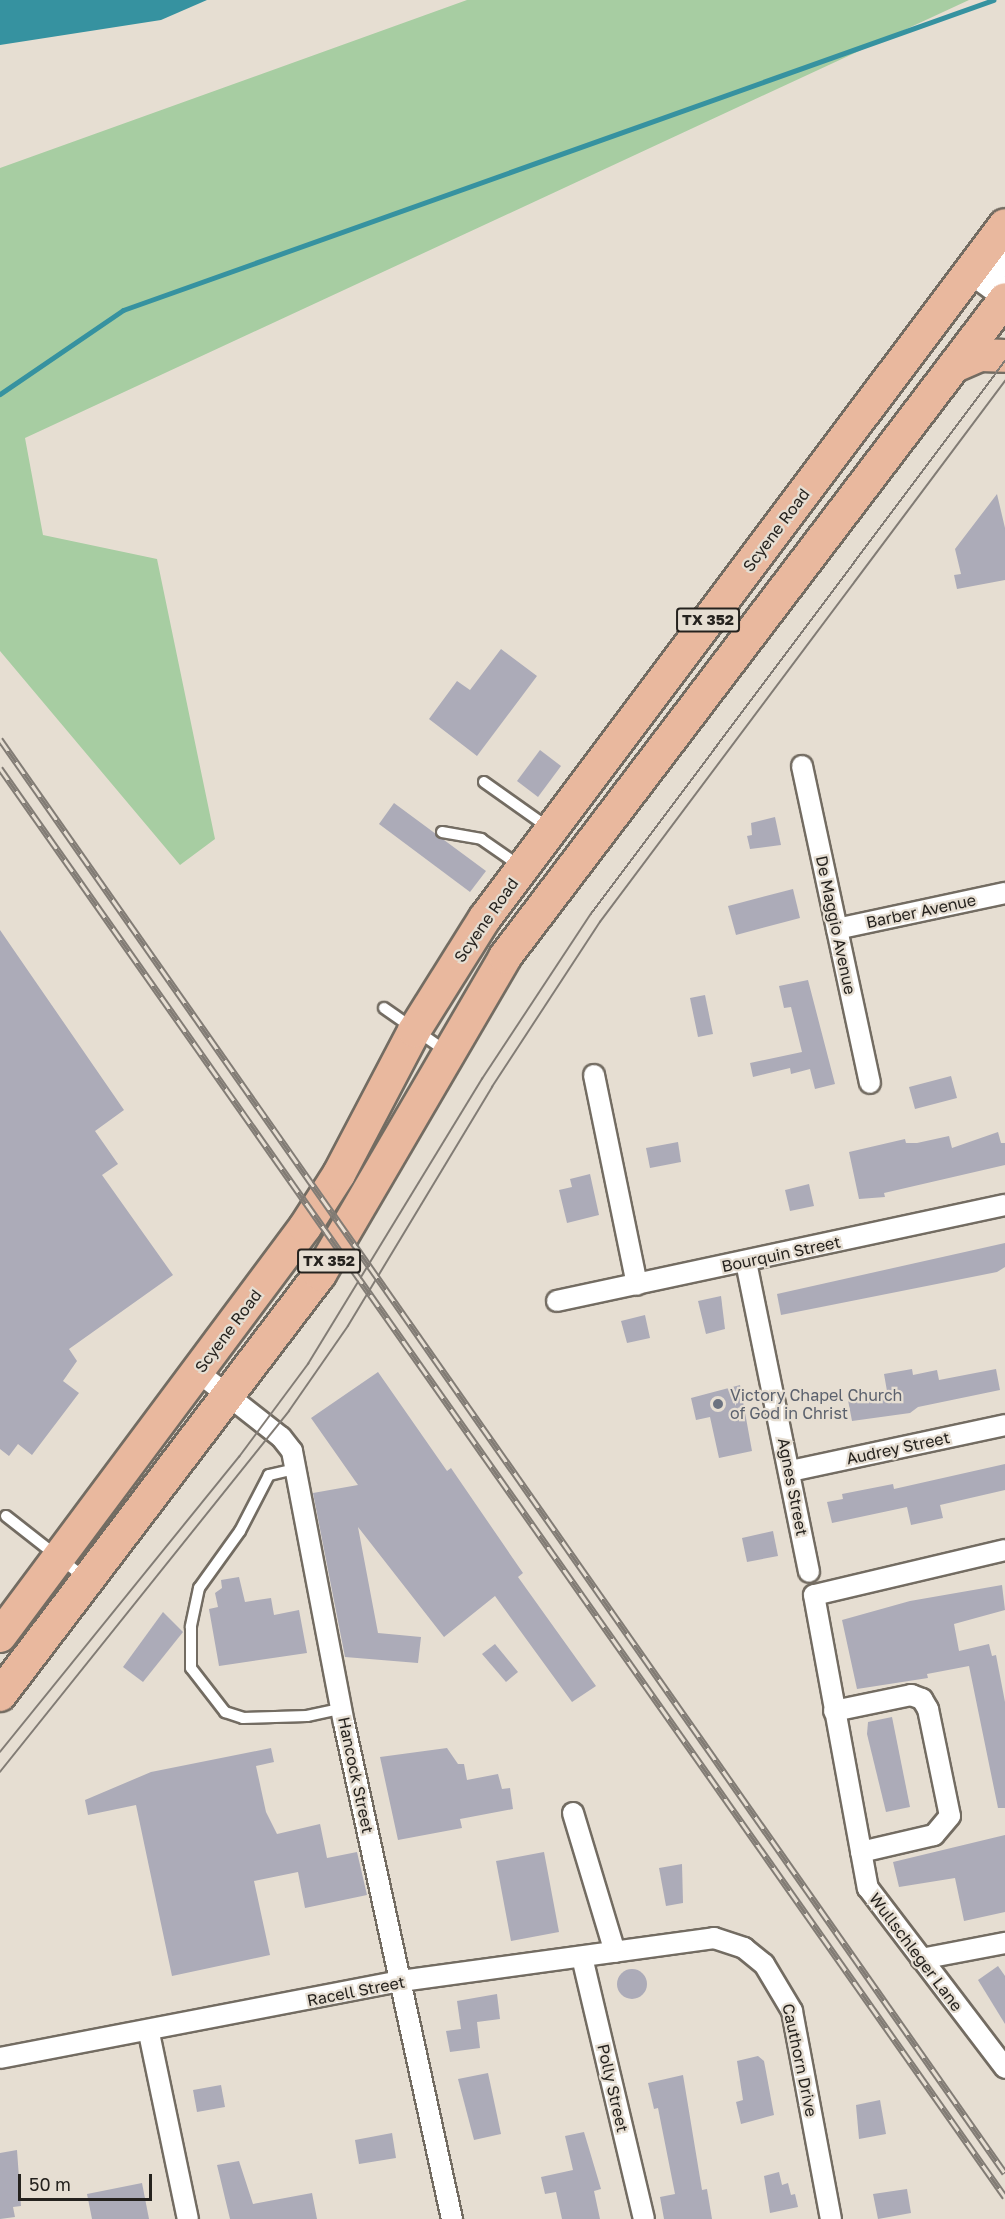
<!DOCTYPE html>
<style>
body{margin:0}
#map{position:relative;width:1005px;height:2219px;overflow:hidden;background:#e6ded2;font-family:"Golos Text",sans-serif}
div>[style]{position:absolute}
.green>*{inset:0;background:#a7cda2}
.water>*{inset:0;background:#3692a0}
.stream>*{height:5px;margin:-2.5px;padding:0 2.5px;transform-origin:2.5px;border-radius:2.5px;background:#3692a0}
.building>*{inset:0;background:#acabb8}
.round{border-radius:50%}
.roads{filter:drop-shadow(2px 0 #736c62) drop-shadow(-2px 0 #736c62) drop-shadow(0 2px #736c62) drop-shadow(0 -2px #736c62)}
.lane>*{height:10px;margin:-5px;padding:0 5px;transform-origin:5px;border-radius:5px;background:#fff}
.street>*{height:20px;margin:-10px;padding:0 10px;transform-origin:10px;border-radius:10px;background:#fff}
.secondary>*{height:28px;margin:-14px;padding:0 14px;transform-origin:14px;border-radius:14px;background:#fff}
.primary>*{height:32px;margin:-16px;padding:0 16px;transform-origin:16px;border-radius:16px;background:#e9b89e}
.tram>*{height:1.5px;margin:-0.75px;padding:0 0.75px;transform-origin:0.75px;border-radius:0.75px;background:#827c75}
.rail>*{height:7px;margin-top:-3.5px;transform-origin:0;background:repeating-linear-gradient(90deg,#e6ded2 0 14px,#827c75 0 28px);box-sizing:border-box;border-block:2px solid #827c75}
.dots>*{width:16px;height:16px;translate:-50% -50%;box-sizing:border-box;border:3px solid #e6ded2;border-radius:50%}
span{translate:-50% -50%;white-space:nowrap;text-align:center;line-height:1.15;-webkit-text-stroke:4.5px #e6ded2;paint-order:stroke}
.shield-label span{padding:2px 4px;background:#e6ded2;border:2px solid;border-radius:4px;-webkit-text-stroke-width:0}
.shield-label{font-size:15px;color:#25221e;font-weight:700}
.street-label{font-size:16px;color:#25221e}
.worship-label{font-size:16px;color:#5b616d}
.left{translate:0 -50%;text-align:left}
.scale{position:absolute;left:18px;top:2174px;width:134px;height:27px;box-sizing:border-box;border:3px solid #25221e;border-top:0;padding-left:8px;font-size:18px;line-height:21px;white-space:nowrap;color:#25221e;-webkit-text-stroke:4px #e6ded2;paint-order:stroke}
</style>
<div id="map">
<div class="green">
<i style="clip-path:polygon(467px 0,969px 0,25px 438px,43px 535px,157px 559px,215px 839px,180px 865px,0 651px,0 168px)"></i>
</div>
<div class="water">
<i style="clip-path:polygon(0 0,207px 0,161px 20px,0 45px)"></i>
</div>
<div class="stream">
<i style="left:0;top:394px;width:149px;rotate:-34.3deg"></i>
<i style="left:123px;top:310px;width:924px;rotate:-19.61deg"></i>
</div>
<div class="building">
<i style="clip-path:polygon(997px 494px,1005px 528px,1005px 580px,957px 589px,954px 575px,961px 574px,955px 549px)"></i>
<i style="clip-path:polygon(501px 649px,537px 676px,477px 756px,429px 719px,457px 681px,470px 690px)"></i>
<i style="clip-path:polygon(540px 750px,561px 766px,538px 797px,517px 781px)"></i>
<i style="clip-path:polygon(394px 803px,486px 871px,470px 892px,379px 824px)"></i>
<i style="clip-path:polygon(775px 817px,781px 845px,750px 849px,747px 836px,752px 835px,751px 823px)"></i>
<i style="clip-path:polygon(793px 889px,800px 918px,736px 935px,728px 906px)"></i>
<i style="clip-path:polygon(0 930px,124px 1110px,95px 1131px,118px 1164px,102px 1175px,173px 1275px,69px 1349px,77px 1361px,63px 1381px,79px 1393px,32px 1455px,18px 1444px,9px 1456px,0 1449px)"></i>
<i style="clip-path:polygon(808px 980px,835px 1084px,815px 1089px,810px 1069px,791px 1074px,790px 1068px,753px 1077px,750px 1063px,802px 1052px,791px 1007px,784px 1008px,779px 986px)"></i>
<i style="clip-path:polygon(705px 995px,713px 1034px,698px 1037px,690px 998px)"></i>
<i style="clip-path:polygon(951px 1076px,957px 1098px,915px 1109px,909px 1087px)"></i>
<i style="clip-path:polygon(998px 1132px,1001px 1143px,1005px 1143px,1005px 1165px,884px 1193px,885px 1197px,859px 1199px,849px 1152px,905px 1139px,906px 1143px,917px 1143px,949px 1136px,952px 1148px)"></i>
<i style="clip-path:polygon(678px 1142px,681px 1162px,650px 1168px,646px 1148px)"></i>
<i style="clip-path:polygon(590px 1174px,599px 1215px,567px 1223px,559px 1190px,572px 1187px,570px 1179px)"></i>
<i style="clip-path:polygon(809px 1184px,814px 1206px,790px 1211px,785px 1190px)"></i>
<i style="clip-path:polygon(1005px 1243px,1005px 1267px,997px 1272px,781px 1315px,777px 1294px)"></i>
<i style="clip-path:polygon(721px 1296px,725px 1329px,706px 1334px,698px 1301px)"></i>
<i style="clip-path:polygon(645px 1315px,650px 1338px,627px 1343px,621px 1321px)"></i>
<i style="clip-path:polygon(912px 1369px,913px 1375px,937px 1370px,939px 1380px,996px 1369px,1000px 1390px,918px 1407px,910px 1413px,852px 1421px,848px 1400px,887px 1391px,884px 1374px)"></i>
<i style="clip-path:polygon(378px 1372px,447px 1471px,451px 1468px,523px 1573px,518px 1577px,596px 1686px,572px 1702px,495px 1596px,444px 1637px,358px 1527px,378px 1633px,421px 1637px,418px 1663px,345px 1657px,313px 1493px,358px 1485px,311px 1418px)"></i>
<i style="clip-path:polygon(740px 1385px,752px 1451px,719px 1458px,710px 1417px,696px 1420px,691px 1398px)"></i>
<i style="clip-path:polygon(1005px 1464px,1005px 1490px,940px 1505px,943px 1518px,911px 1525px,907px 1507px,832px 1523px,827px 1502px,843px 1499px,842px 1494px,893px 1484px,894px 1489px)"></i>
<i style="clip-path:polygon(773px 1531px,778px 1556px,747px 1562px,742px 1538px)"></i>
<i style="clip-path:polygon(239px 1577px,245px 1602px,271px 1598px,274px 1615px,299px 1610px,307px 1653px,219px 1666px,209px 1609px,218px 1607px,215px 1593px,222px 1588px,221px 1580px)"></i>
<i style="clip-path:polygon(1002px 1585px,1005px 1610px,954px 1624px,959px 1651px,989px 1644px,992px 1656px,996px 1655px,1005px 1702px,1005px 1808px,998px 1808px,969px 1666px,927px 1674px,928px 1678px,857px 1689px,842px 1620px,910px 1601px)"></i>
<i style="clip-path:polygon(163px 1612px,183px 1632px,143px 1682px,123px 1667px)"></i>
<i style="clip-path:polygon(495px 1644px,518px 1672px,506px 1682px,482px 1654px)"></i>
<i style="clip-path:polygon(892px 1717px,910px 1807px,886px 1812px,867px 1734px,868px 1722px)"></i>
<i style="clip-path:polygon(271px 1748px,274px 1762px,256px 1766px,266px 1812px,277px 1834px,320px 1824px,327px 1858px,357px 1852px,367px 1895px,305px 1908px,298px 1872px,254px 1881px,270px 1955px,172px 1976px,136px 1805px,88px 1815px,85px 1800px,151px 1772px)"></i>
<i style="clip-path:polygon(447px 1748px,458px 1764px,464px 1764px,467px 1780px,498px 1774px,502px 1789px,510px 1788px,513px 1809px,460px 1819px,462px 1828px,398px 1840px,380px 1757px)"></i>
<i style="clip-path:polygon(1005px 1835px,1005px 1912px,964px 1921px,955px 1878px,899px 1887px,893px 1862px)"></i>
<i style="clip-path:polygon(544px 1852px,559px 1932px,511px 1941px,496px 1861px)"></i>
<i style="clip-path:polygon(682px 1864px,683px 1903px,666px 1906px,659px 1868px)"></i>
<i style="clip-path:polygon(998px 1966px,1005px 1976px,1005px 2024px,978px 1980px)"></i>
<i class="round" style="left:617px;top:1969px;width:30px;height:30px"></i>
<i style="clip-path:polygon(497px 1994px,500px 2019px,477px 2022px,480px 2048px,450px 2052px,446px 2031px,461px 2029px,457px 2001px)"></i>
<i style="clip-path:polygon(758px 2056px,764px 2061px,774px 2115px,741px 2124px,736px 2102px,743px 2100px,737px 2061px)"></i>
<i style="clip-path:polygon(488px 2073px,501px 2134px,474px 2140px,458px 2079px)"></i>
<i style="clip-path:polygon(683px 2075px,702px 2190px,707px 2189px,712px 2219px,664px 2219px,660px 2197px,675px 2194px,658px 2108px,654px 2109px,648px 2083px)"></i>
<i style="clip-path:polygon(221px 2085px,225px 2107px,197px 2112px,193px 2090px)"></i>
<i style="clip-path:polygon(880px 2100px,886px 2134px,859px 2139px,856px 2105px)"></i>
<i style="clip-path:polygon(584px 2132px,601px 2189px,594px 2191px,600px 2219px,562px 2219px,556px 2192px,545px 2194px,541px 2177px,573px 2170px,565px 2136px)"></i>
<i style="clip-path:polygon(392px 2133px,396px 2158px,359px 2164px,355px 2140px)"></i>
<i style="clip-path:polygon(17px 2150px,21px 2206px,13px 2207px,15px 2217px,0 2219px,0 2153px)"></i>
<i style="clip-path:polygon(239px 2161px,253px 2204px,312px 2193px,317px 2219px,230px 2219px,217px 2165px)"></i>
<i style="clip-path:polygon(779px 2172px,782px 2185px,788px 2183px,791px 2195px,795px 2194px,798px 2207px,770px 2213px,764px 2176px)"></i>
<i style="clip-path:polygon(142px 2183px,149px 2219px,92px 2219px,87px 2194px)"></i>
<i style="clip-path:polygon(907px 2189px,911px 2213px,878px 2219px,873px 2194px)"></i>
</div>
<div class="roads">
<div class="lane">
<i style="left:484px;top:782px;width:80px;rotate:35.3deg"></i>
<i style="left:442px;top:832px;width:40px;rotate:10deg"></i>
<i style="left:481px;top:839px;width:47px;rotate:34.7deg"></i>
<i style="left:384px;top:1008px;width:77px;rotate:34.9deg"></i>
<i style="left:295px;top:1469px;width:27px;rotate:167deg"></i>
<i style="left:269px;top:1475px;width:63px;rotate:117.4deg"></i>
<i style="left:240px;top:1531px;width:70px;rotate:125.7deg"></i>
<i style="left:199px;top:1588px;width:40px;rotate:102deg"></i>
<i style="left:191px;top:1627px;width:41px;rotate:90deg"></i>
<i style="left:191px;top:1668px;width:56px;rotate:52.3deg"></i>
<i style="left:225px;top:1712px;width:19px;rotate:18deg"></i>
<i style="left:243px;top:1718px;width:64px;rotate:-1.8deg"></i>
<i style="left:307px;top:1716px;width:35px;rotate:-12deg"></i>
<i style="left:6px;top:1516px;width:100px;rotate:38.1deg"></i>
</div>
<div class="street">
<i style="left:802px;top:766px;width:324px;rotate:77.9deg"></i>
<i style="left:837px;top:929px;width:172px;rotate:-12.1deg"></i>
<i style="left:594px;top:1075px;width:214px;rotate:78.4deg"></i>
<i style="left:746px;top:1262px;width:316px;rotate:78.5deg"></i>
<i style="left:557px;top:1301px;width:458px;rotate:-12.1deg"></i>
<i style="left:198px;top:1372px;width:105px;rotate:38.1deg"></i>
<i style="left:281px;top:1437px;width:18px;rotate:52deg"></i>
<i style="left:292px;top:1451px;width:277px;rotate:79.2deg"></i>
<i style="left:344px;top:1723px;width:508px;rotate:77.72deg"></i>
<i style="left:791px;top:1471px;width:219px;rotate:-12.1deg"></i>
<i style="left:1005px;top:1550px;width:196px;rotate:166.7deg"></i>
<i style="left:814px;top:1595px;width:298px;rotate:79.6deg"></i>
<i style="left:868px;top:1888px;width:226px;rotate:52.7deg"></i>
<i style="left:834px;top:1711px;width:79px;rotate:-11.7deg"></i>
<i style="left:911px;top:1695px;width:12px;rotate:20deg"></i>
<i style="left:922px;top:1699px;width:12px;rotate:59deg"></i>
<i style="left:928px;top:1709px;width:109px;rotate:78.4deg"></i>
<i style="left:950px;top:1816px;width:25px;rotate:130deg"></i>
<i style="left:934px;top:1835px;width:75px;rotate:166.9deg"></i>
<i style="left:573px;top:1813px;width:145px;rotate:73.2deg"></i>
<i style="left:582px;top:1957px;width:269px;rotate:76.7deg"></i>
<i style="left:921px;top:1959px;width:86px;rotate:-10.8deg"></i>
<i style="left:149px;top:2033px;width:190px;rotate:78.2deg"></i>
<i style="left:0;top:2058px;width:408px;rotate:-10.9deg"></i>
<i style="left:401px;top:1981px;width:316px;rotate:-7.8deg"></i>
<i style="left:714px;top:1938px;width:32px;rotate:18deg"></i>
<i style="left:744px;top:1948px;width:26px;rotate:39deg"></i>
<i style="left:764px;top:1964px;width:55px;rotate:59.2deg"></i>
<i style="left:792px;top:2011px;width:212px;rotate:79.4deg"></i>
</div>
<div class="secondary">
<i style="left:986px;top:250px;width:23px;rotate:34deg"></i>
<i style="left:972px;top:270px;width:41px;rotate:36deg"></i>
</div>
<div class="primary">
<i style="left:955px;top:366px;width:27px;rotate:-24deg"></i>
<i style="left:980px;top:355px;width:25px;rotate:2deg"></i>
<i style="left:0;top:1636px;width:510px;rotate:-53.29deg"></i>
<i style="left:305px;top:1227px;width:63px;rotate:-57.3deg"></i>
<i style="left:339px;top:1174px;width:161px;rotate:-62.3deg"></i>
<i style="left:414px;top:1031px;width:133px;rotate:-57.9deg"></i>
<i style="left:485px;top:918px;width:866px;rotate:-53.12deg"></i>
<i style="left:0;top:1695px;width:529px;rotate:-52.76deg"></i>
<i style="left:320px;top:1274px;width:367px;rotate:-59.7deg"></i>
<i style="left:505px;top:957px;width:826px;rotate:-52.77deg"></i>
</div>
</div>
<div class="tram">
<i style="left:0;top:1752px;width:380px;rotate:-51deg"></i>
<i style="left:239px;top:1457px;width:116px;rotate:-53.4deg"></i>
<i style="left:308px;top:1364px;width:334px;rotate:-58.6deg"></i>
<i style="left:482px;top:1079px;width:198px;rotate:-56.6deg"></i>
<i style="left:591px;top:914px;width:691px;rotate:-53.18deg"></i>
<i style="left:0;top:1772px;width:462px;rotate:-51.3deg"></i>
<i style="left:289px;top:1411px;width:103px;rotate:-55.2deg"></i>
<i style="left:348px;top:1326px;width:279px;rotate:-58.9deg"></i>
<i style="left:492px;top:1087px;width:197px;rotate:-56.8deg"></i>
<i style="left:600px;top:922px;width:676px;rotate:-53.18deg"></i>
</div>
<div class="rail">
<i style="left:0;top:739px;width:1751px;rotate:54.98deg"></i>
<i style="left:0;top:768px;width:1747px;rotate:54.88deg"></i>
</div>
<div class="dots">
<i style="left:718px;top:1404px;background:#6b7280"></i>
</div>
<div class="shield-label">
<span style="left:708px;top:620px">TX 352</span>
<span style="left:329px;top:1261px">TX 352</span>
</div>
<div class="street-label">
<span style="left:776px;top:530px;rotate:-53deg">Scyene Road</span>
<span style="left:921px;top:911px;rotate:-12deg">Barber Avenue</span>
<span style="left:486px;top:920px;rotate:-55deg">Scyene Road</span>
<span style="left:836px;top:925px;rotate:78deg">De Maggio Avenue</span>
<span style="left:781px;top:1254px;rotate:-12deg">Bourquin Street</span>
<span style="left:228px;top:1331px;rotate:-53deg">Scyene Road</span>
<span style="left:898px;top:1448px;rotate:-12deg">Audrey Street</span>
<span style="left:793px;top:1487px;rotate:79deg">Agnes Street</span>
<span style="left:356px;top:1775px;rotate:78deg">Hancock Street</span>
<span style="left:916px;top:1952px;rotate:53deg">Wullschleger Lane</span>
<span style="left:356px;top:1991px;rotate:-11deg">Racell Street</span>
<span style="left:800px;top:2060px;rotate:78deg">Cauthorn Drive</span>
<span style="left:613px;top:2088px;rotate:77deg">Polly Street</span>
</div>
<div class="worship-label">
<span class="left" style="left:730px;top:1404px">Victory Chapel Church<br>of God in Christ</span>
</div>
<div class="scale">50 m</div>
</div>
